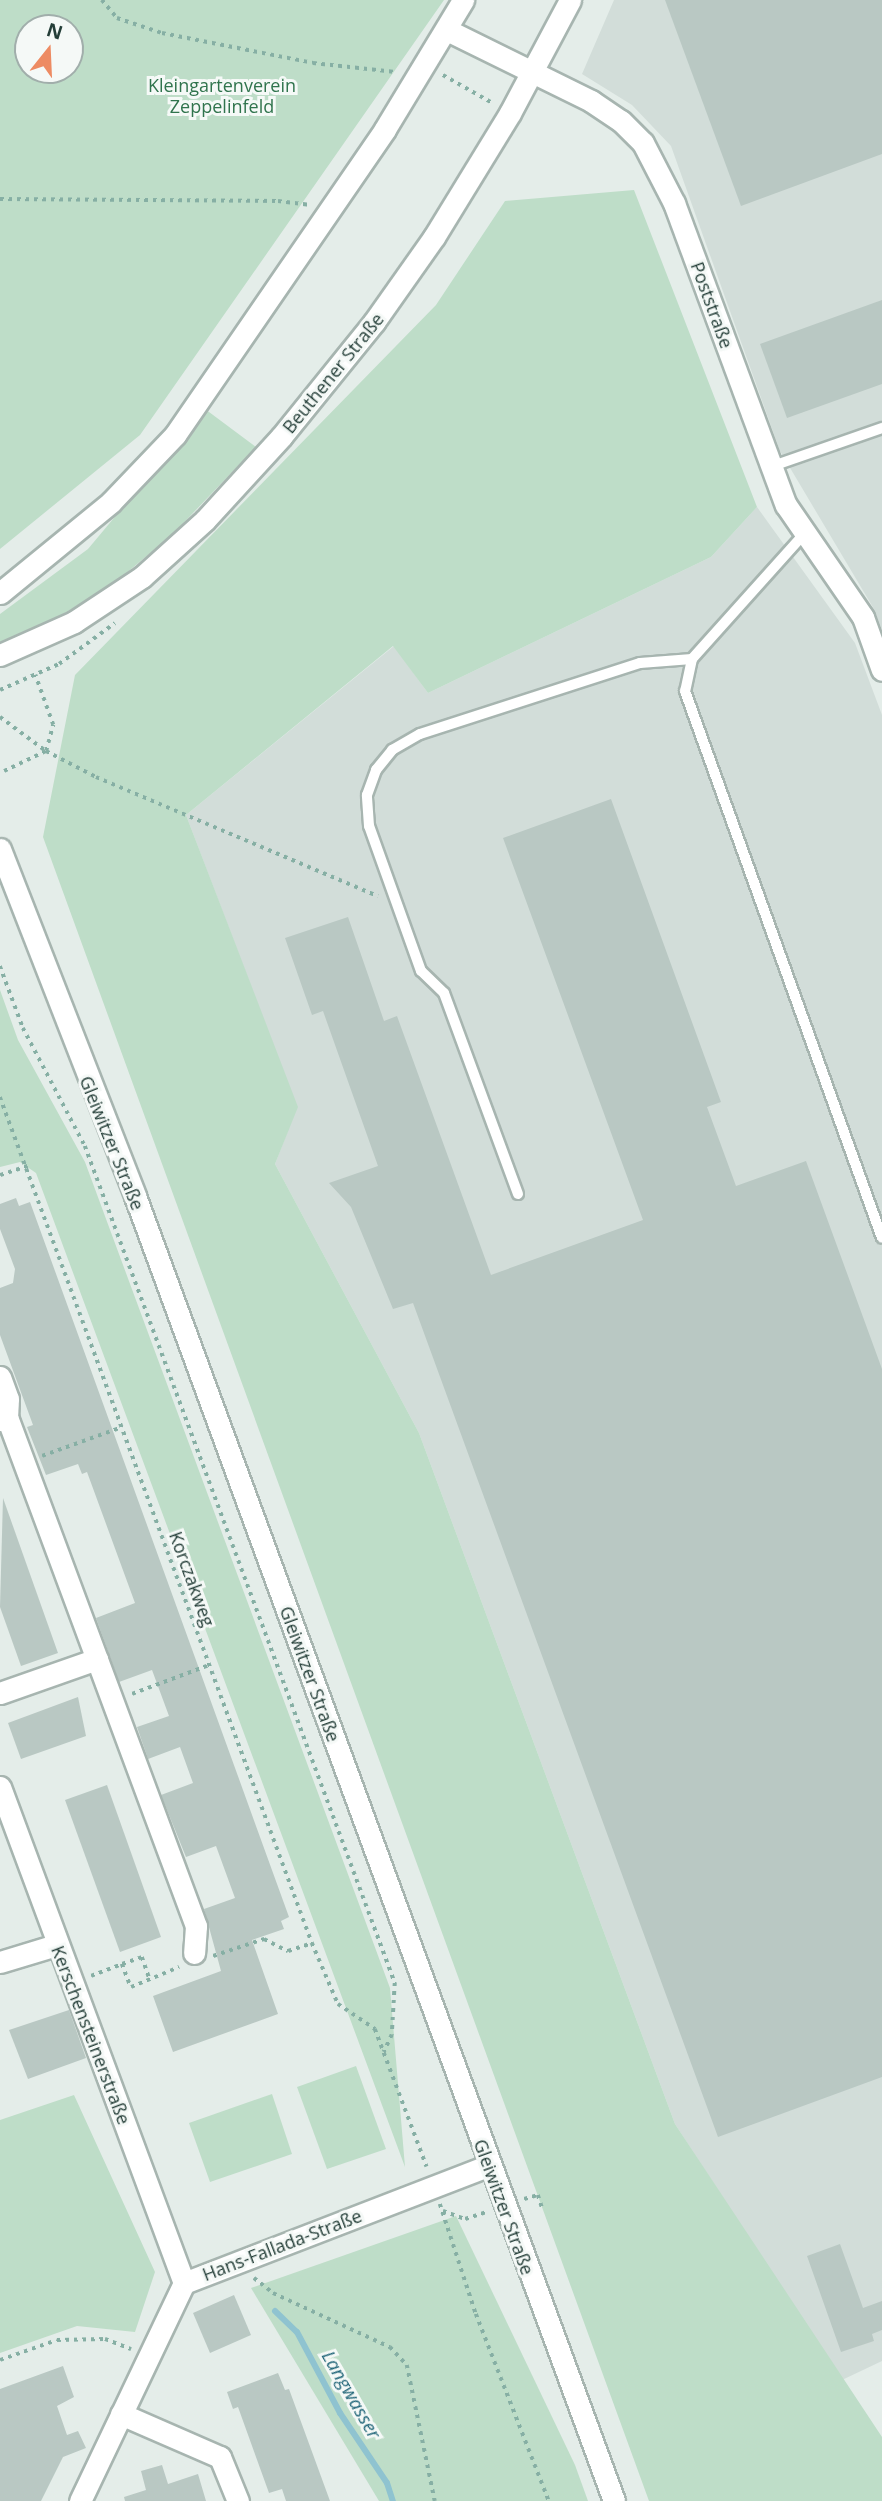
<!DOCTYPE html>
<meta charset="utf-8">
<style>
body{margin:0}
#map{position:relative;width:882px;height:2501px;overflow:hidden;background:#e4ede9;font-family:"Open Sans",sans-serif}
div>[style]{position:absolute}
.built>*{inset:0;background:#d2ddd9}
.green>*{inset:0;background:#beddc8}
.stream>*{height:6px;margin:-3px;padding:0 3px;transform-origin:3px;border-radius:3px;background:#8fc3d0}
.building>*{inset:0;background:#b9c8c3}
.path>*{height:3.5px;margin-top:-1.75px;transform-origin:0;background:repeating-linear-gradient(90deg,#86afa4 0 3.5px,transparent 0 8.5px)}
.roads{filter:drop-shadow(2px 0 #a7b5b0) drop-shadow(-2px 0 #a7b5b0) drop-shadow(0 2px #a7b5b0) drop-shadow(0 -2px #a7b5b0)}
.lane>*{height:10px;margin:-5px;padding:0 5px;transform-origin:5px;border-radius:5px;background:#fff}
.street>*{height:21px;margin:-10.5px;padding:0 10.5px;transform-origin:10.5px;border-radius:10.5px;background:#fff}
.secondary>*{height:21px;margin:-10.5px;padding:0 10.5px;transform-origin:10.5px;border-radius:10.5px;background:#fff}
span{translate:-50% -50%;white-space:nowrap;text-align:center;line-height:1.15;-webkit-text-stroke:6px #f5f9f7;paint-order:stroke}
.park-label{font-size:18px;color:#30744d}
.street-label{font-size:18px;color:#243e38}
.water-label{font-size:19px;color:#206578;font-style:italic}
.north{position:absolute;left:14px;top:14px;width:70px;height:70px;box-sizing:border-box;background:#f5f9f7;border:2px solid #a1aeab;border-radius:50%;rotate:18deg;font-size:19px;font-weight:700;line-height:28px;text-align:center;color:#243e38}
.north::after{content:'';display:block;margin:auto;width:24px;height:32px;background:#ed8b63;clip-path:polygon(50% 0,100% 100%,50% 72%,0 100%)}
</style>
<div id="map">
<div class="built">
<i style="clip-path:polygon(614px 0,882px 0,882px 630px,874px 609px,780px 451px,671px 146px,632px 105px,582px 74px)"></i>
<i style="clip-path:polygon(757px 507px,855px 643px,882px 715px,882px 2361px,842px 2380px,675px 2124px,419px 1433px,275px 1164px,297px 1107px,186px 815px,394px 646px,428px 693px,711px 557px)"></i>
</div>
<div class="green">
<i style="clip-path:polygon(evenodd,0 0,444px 0,140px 435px,0 549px,0 0,28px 28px,70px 28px,70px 70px,28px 70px,28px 28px)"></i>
<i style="clip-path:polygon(634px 190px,757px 507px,711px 557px,428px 693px,393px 646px,186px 815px,298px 1107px,275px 1164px,419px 1433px,675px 2124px,882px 2437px,882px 2501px,649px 2501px,43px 837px,75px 675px,436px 305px,505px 201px)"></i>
<i style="clip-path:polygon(205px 409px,256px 447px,173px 534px,112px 585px,48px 623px,0 643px,0 614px,88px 549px)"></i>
<i style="clip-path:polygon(0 990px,18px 1040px,85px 1162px,390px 1988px,405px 2167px,36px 1173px,20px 1162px,0 1167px)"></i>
<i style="clip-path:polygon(356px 2066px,386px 2149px,327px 2169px,297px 2087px)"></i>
<i style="clip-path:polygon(272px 2094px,292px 2154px,210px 2182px,189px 2123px)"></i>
<i style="clip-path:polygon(74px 2095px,155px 2272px,135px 2332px,77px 2326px,0 2353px,0 2120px)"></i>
<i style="clip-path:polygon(456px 2216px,575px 2465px,588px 2501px,379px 2501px,251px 2288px)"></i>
</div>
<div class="stream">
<i style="left:275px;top:2311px;width:30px;rotate:44deg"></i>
<i style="left:297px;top:2332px;width:92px;rotate:62deg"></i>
<i style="left:340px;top:2413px;width:84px;rotate:56.1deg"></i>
<i style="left:387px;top:2483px;width:19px;rotate:72deg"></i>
</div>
<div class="building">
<i style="clip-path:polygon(665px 0,882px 0,882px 154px,741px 206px)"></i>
<i style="clip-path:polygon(882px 300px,882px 384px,787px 418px,760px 344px)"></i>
<i style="clip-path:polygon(611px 799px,721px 1102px,707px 1107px,736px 1186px,806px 1161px,882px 1369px,882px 2077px,718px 2137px,413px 1303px,393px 1309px,351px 1207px,329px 1183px,378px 1166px,323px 1011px,312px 1015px,285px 938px,348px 917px,384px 1021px,397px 1016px,491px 1275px,643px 1220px,503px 838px)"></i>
<i style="clip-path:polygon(16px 1198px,19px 1206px,30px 1202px,289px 1917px,281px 1921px,284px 1929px,252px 1940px,278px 2014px,173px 2052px,153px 1996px,221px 1971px,204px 1909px,235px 1898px,216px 1846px,186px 1857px,161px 1795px,193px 1783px,180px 1747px,148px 1759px,146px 1753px,137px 1727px,169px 1716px,152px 1670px,119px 1682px,96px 1618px,135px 1603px,87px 1472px,82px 1474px,78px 1464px,46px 1475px,27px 1427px,33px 1425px,0 1335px,0 1288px,13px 1283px,15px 1269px,0 1229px,0 1204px)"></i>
<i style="clip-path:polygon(3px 1498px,58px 1653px,21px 1666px,0 1607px)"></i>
<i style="clip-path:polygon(78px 1697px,86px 1736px,21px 1759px,8px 1723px)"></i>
<i style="clip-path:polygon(107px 1785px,161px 1937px,120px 1952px,65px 1800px)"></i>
<i style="clip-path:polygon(69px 2010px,86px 2058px,28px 2079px,9px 2030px)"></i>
<i style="clip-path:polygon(840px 2244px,863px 2308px,882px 2301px,882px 2330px,872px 2334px,874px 2341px,841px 2352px,807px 2256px)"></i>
<i style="clip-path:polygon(234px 2295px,251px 2335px,210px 2353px,193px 2313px)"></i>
<i style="clip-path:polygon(63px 2366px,74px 2397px,57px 2406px,67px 2435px,78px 2431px,86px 2448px,63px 2457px,41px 2501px,0 2501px,0 2389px)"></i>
<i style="clip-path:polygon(278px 2373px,285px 2390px,289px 2389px,330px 2501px,286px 2501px,282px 2489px,269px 2493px,238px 2407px,233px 2409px,227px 2392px)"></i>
<i style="clip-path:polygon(162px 2465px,168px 2484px,198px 2474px,206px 2501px,125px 2501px,124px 2497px,146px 2490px,141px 2471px)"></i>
</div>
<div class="path">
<i style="left:102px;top:0;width:23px;rotate:50deg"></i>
<i style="left:117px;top:18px;width:47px;rotate:18.4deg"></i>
<i style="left:162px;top:33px;width:154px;rotate:11.2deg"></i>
<i style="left:313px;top:63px;width:83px;rotate:6.2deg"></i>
<i style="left:443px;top:75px;width:59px;rotate:29.6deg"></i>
<i style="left:0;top:199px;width:278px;rotate:0.4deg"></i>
<i style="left:278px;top:201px;width:31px;rotate:7deg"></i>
<i style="left:0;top:690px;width:64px;rotate:-23.8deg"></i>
<i style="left:59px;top:664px;width:69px;rotate:-36.2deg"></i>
<i style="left:0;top:717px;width:57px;rotate:36.5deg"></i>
<i style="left:46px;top:751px;width:56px;rotate:27.5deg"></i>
<i style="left:96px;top:777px;width:306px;rotate:22.9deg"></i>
<i style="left:4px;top:771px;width:47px;rotate:-25.5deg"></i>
<i style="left:46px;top:751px;width:27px;rotate:-75deg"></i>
<i style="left:53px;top:725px;width:53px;rotate:-109.8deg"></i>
<i style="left:0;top:966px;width:66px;rotate:69.6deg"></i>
<i style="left:23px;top:1028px;width:133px;rotate:62.3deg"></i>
<i style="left:85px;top:1146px;width:893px;rotate:69.68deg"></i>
<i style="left:395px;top:1983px;width:52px;rotate:93.3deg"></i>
<i style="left:392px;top:2035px;width:19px;rotate:115deg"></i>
<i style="left:0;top:1097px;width:902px;rotate:69.76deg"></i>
<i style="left:312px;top:1943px;width:66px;rotate:66.9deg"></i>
<i style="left:338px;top:2004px;width:45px;rotate:34deg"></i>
<i style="left:375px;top:2029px;width:147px;rotate:69.4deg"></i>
<i style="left:0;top:1175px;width:29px;rotate:-18deg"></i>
<i style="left:42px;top:1456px;width:85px;rotate:-19.9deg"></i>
<i style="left:132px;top:1694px;width:82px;rotate:-20.6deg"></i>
<i style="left:213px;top:1956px;width:54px;rotate:-18.4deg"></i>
<i style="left:264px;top:1939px;width:27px;rotate:27deg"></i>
<i style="left:288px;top:1951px;width:25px;rotate:-18deg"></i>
<i style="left:122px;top:1964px;width:21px;rotate:-19deg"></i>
<i style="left:142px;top:1957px;width:24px;rotate:71deg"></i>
<i style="left:91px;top:1976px;width:33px;rotate:-21deg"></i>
<i style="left:122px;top:1964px;width:25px;rotate:69deg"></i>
<i style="left:131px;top:1987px;width:52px;rotate:-22.6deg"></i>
<i style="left:524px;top:2199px;width:15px;rotate:-16deg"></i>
<i style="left:538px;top:2195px;width:16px;rotate:72deg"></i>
<i style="left:440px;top:2204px;width:116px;rotate:71.9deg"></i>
<i style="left:476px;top:2314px;width:201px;rotate:68.7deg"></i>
<i style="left:443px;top:2211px;width:23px;rotate:20deg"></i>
<i style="left:465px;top:2219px;width:23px;rotate:-18deg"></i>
<i style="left:254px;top:2278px;width:24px;rotate:38deg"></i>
<i style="left:273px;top:2293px;width:129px;rotate:24.8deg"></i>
<i style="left:390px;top:2347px;width:25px;rotate:47deg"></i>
<i style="left:407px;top:2365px;width:139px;rotate:78.4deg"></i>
<i style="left:0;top:2360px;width:60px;rotate:-19.3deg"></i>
<i style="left:57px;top:2340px;width:48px;rotate:-1.2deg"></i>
<i style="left:105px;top:2339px;width:28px;rotate:21deg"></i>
</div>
<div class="roads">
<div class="lane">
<i style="left:770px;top:467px;width:119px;rotate:-19.2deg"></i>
<i style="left:804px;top:534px;width:168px;rotate:131.9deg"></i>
<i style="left:692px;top:659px;width:33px;rotate:102deg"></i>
<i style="left:685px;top:691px;width:581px;rotate:70.19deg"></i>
<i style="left:518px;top:1194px;width:214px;rotate:-110.2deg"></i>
<i style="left:444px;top:993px;width:32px;rotate:-136deg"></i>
<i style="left:421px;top:971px;width:154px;rotate:-109.7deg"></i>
<i style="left:369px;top:826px;width:31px;rotate:-94deg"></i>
<i style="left:367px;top:795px;width:27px;rotate:-70deg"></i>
<i style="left:376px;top:770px;width:26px;rotate:-51deg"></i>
<i style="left:392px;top:750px;width:32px;rotate:-30deg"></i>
<i style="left:420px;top:734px;width:231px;rotate:-17.9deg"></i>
<i style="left:640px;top:663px;width:52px;rotate:-4.4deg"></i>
</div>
<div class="street">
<i style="left:447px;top:30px;width:161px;rotate:26.2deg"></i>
<i style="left:591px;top:101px;width:36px;rotate:34deg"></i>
<i style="left:621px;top:121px;width:31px;rotate:45deg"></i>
<i style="left:643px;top:143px;width:68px;rotate:62.7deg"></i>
<i style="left:674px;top:203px;width:322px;rotate:69.7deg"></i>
<i style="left:786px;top:505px;width:136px;rotate:55.5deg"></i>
<i style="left:863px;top:617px;width:56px;rotate:70.3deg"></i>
<i style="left:0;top:1377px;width:23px;rotate:70deg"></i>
<i style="left:8px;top:1399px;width:18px;rotate:93deg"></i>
<i style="left:0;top:1420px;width:8px;rotate:-23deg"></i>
<i style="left:7px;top:1417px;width:543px;rotate:69.63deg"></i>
<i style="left:196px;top:1926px;width:27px;rotate:94deg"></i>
<i style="left:0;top:1693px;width:103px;rotate:-19.3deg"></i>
<i style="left:0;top:1787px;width:529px;rotate:69.65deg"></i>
<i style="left:0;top:1962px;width:59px;rotate:-16.9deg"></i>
<i style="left:121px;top:2414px;width:108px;rotate:23.5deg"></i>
<i style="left:220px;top:2457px;width:48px;rotate:67.8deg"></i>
<i style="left:80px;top:2501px;width:242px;rotate:-64.5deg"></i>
<i style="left:184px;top:2283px;width:326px;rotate:-21.1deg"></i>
</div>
<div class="secondary">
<i style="left:0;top:593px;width:144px;rotate:-39.3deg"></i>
<i style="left:111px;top:502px;width:93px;rotate:-46.3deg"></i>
<i style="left:175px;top:435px;width:371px;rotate:-55.5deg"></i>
<i style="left:385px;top:129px;width:151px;rotate:-58.8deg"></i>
<i style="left:0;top:655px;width:81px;rotate:-24deg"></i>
<i style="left:74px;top:622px;width:82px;rotate:-33.5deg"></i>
<i style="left:142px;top:577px;width:85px;rotate:-42.1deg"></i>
<i style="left:205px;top:520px;width:113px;rotate:-47.5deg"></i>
<i style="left:281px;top:437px;width:148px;rotate:-51deg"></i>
<i style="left:374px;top:322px;width:104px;rotate:-54.8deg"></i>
<i style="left:434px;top:237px;width:145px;rotate:-58.5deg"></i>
<i style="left:510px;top:113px;width:128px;rotate:-62deg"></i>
<i style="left:0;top:849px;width:372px;rotate:68.7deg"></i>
<i style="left:135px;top:1196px;width:1390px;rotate:69.84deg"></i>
</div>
</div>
<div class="park-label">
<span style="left:222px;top:96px">Kleingartenverein<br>Zeppelinfeld</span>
</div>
<div class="street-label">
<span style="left:712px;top:305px;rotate:70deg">Poststraße</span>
<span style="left:333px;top:373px;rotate:-51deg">Beuthener Straße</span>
<span style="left:112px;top:1143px;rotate:68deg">Gleiwitzer Straße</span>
<span style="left:192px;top:1579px;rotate:70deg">Korczakweg</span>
<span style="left:310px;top:1674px;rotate:70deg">Gleiwitzer Straße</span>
<span style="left:91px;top:2035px;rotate:69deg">Kerschensteinerstraße</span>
<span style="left:504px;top:2207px;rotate:70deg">Gleiwitzer Straße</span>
<span style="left:282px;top:2245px;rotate:-21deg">Hans-Fallada-Straße</span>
</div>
<div class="water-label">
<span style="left:351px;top:2395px;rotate:60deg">Langwasser</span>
</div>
<div class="north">N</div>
</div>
